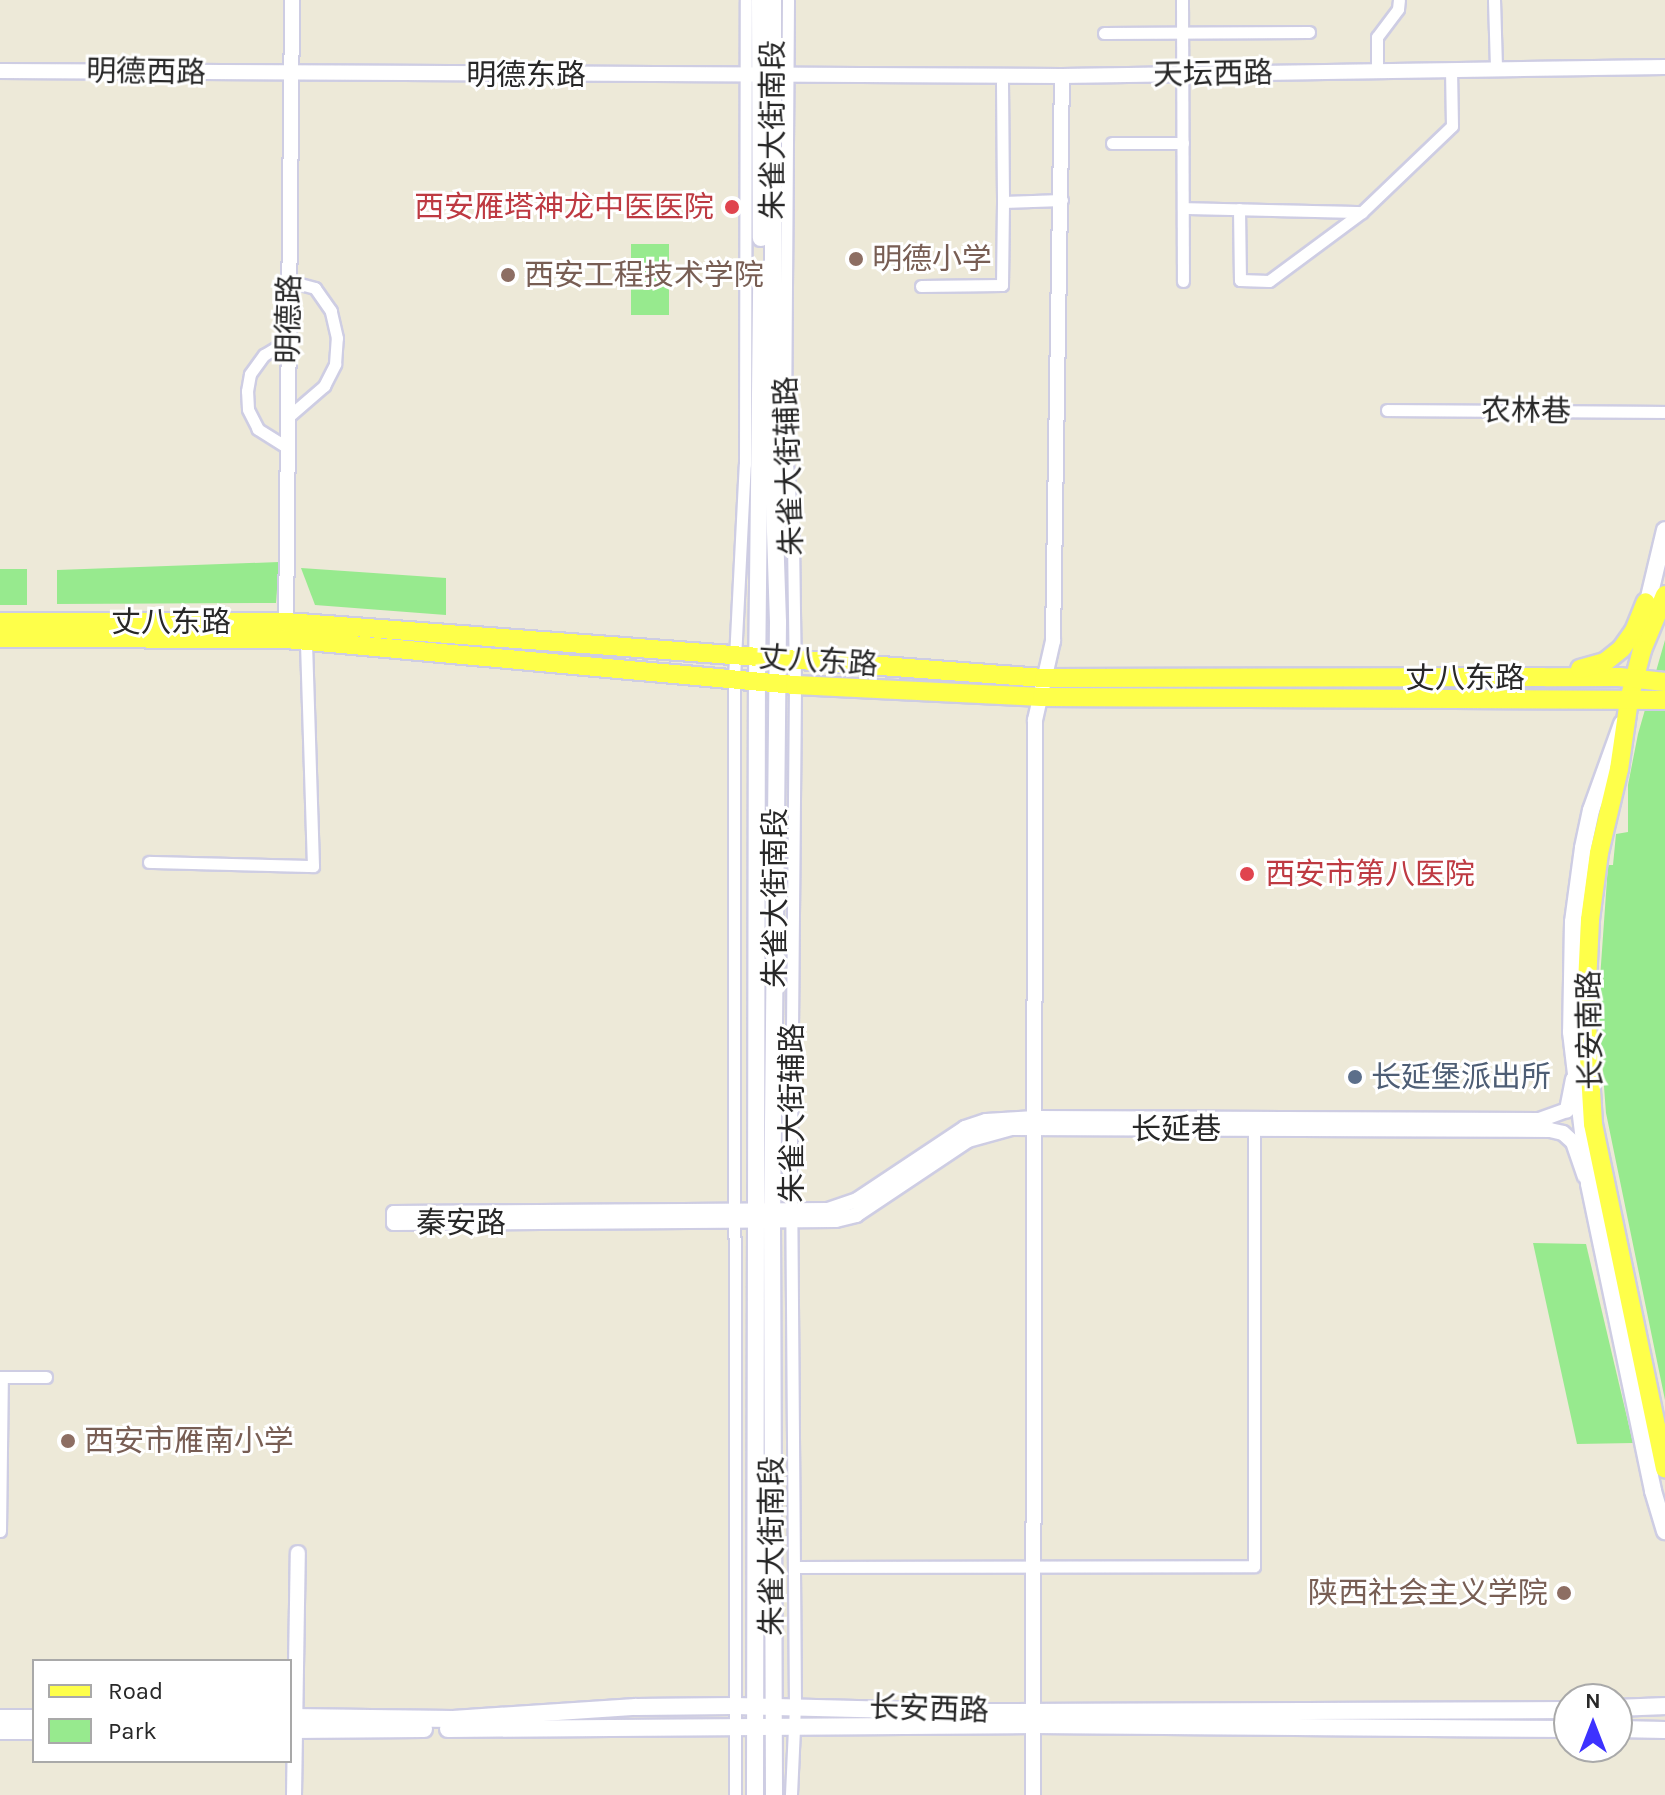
<!DOCTYPE html>
<meta charset="utf-8">
<style>
body{margin:0}
#map{position:relative;width:1665px;height:1795px;overflow:hidden;background:#ede9d8;font-family:Karla,"Noto Sans SC",sans-serif}
div>[style]{position:absolute}
.green>*{inset:0;background:#97ea8e}
.roads{filter:drop-shadow(2px 0 #cecde3) drop-shadow(-2px 0 #cecde3) drop-shadow(0 2px #cecde3) drop-shadow(0 -2px #cecde3)}
.minor>*{height:11px;margin:-5.5px;padding:0 5.5px;transform-origin:5.5px;border-radius:5.5px;background:#fff}
.tertiary>*{height:14px;margin:-7px;padding:0 7px;transform-origin:7px;border-radius:7px;background:#fff}
.secondary>*{height:16px;margin:-8px;padding:0 8px;transform-origin:8px;border-radius:8px;background:#fff}
.primary>*{height:18px;margin:-9px;padding:0 9px;transform-origin:9px;border-radius:9px;background:#feff4a}
.dots>*{width:22px;height:22px;translate:-50% -50%;box-sizing:border-box;border:4px solid #fff;border-radius:50%}
span{translate:-50% -50%;white-space:nowrap;text-align:center;line-height:1.15;-webkit-text-stroke:6px #fff;paint-order:stroke}
.street-label{font-size:30px;color:#282828}
.health-label{font-size:30px;color:#be3a42}
.right{translate:-100% -50%;text-align:right}
.left{translate:0 -50%;text-align:left}
.education-label{font-size:30px;color:#785e54}
.service-label{font-size:30px;color:#4e5e75}
.legend{position:absolute;left:32px;top:1659px;width:260px;height:104px;box-sizing:border-box;background:#fff;border:2px solid #a9a9a9;margin:0;padding:10px 14px;list-style:none;font-size:24px;color:#282828}
.legend li{display:flex;align-items:center;gap:16px;height:40px}
.legend b{width:40px;border:2px solid #a9a9a9}
.north{position:absolute;left:1553px;top:1683px;width:80px;height:80px;box-sizing:border-box;background:#fff;border:2px solid #a9a9a9;border-radius:50%;rotate:0deg;font-size:22px;font-weight:700;line-height:32px;text-align:center;color:#282828}
.north::after{content:'';display:block;margin:auto;width:28px;height:36px;background:#3d32ff;clip-path:polygon(50% 0,100% 100%,50% 72%,0 100%)}
</style>
<div id="map">
<div class="green">
<i style="clip-path:polygon(631px 244px,669px 244px,669px 315px,631px 315px)"></i>
<i style="clip-path:polygon(279px 562px,276px 603px,57px 604px,57px 570px)"></i>
<i style="clip-path:polygon(301px 568px,446px 578px,446px 615px,315px 605px)"></i>
<i style="clip-path:polygon(0 569px,27px 569px,27px 605px,0 605px)"></i>
<i style="clip-path:polygon(1665px 640px,1665px 1400px,1606px 1113px,1598px 1007px,1608px 865px,1613px 865px,1616px 834px,1628px 832px,1628px 785px,1638px 734px)"></i>
<i style="clip-path:polygon(1533px 1243px,1586px 1244px,1633px 1443px,1577px 1444px)"></i>
</div>
<div class="roads">
<div class="minor">
<i style="left:788px;top:0;width:437px;rotate:90.4deg"></i>
<i style="left:785px;top:437px;width:103px;rotate:85.6deg"></i>
<i style="left:793px;top:540px;width:145px;rotate:89.2deg"></i>
<i style="left:795px;top:685px;width:487px;rotate:90.5deg"></i>
<i style="left:791px;top:1172px;width:534px;rotate:89.57deg"></i>
<i style="left:795px;top:1706px;width:89px;rotate:92.6deg"></i>
<i style="left:1182px;top:0;width:281px;rotate:89.8deg"></i>
<i style="left:1494px;top:0;width:69px;rotate:88.3deg"></i>
<i style="left:1104px;top:33px;width:205px;rotate:-0.3deg"></i>
<i style="left:1377px;top:71px;width:34px;rotate:-90deg"></i>
<i style="left:1377px;top:37px;width:35px;rotate:-53deg"></i>
<i style="left:1398px;top:9px;width:9px;rotate:-84deg"></i>
<i style="left:1002px;top:83px;width:119px;rotate:89.5deg"></i>
<i style="left:1003px;top:202px;width:59px;rotate:-1.9deg"></i>
<i style="left:1112px;top:143px;width:71px"></i>
<i style="left:1183px;top:208px;width:179px;rotate:1.3deg"></i>
<i style="left:1362px;top:212px;width:124px;rotate:-43.7deg"></i>
<i style="left:1452px;top:126px;width:56px;rotate:-91deg"></i>
<i style="left:1239px;top:209px;width:71px;rotate:89.2deg"></i>
<i style="left:1240px;top:280px;width:29px;rotate:2deg"></i>
<i style="left:1269px;top:281px;width:114px;rotate:-36.5deg"></i>
<i style="left:921px;top:286px;width:81px;rotate:-0.7deg"></i>
<i style="left:1002px;top:285px;width:83px;rotate:-89.3deg"></i>
<i style="left:1387px;top:410px;width:278px;rotate:0.4deg"></i>
<i style="left:288px;top:417px;width:48px;rotate:-40.7deg"></i>
<i style="left:324px;top:386px;width:25px;rotate:-63deg"></i>
<i style="left:335px;top:364px;width:26px;rotate:-86deg"></i>
<i style="left:337px;top:338px;width:28px;rotate:-103deg"></i>
<i style="left:331px;top:311px;width:28px;rotate:-125deg"></i>
<i style="left:315px;top:288px;width:27px;rotate:-165deg"></i>
<i style="left:288px;top:448px;width:36px;rotate:-148deg"></i>
<i style="left:258px;top:429px;width:22px;rotate:-117deg"></i>
<i style="left:248px;top:409px;width:18px;rotate:-93deg"></i>
<i style="left:247px;top:391px;width:17px;rotate:-80deg"></i>
<i style="left:250px;top:374px;width:24px;rotate:-54deg"></i>
<i style="left:264px;top:355px;width:29px;rotate:-31deg"></i>
<i style="left:149px;top:862px;width:164px;rotate:1.4deg"></i>
<i style="left:313px;top:866px;width:226px;rotate:-91.8deg"></i>
<i style="left:0;top:1377px;width:46px"></i>
<i style="left:0;top:1531px;width:154px;rotate:-89.3deg"></i>
<i style="left:794px;top:1567px;width:460px;rotate:-0.1deg"></i>
<i style="left:1254px;top:1566px;width:437px;rotate:-90deg"></i>
<i style="left:735px;top:1795px;width:1117px;rotate:-90.05deg"></i>
<i style="left:734px;top:678px;width:214px;rotate:-87.1deg"></i>
<i style="left:745px;top:464px;width:464px;rotate:-89.9deg"></i>
</div>
<div class="tertiary">
<i style="left:0;top:71px;width:1062px;rotate:0.27deg"></i>
<i style="left:1062px;top:76px;width:603px;rotate:-0.86deg"></i>
<i style="left:286px;top:630px;width:630px;rotate:-89.45deg"></i>
<i style="left:1573px;top:1079px;width:32px;rotate:101deg"></i>
<i style="left:1567px;top:1110px;width:29px;rotate:160deg"></i>
<i style="left:1540px;top:1120px;width:505px;rotate:-179.77deg"></i>
<i style="left:1035px;top:1118px;width:49px;rotate:176.5deg"></i>
<i style="left:986px;top:1121px;width:22px;rotate:162deg"></i>
<i style="left:965px;top:1128px;width:130px;rotate:146.3deg"></i>
<i style="left:857px;top:1200px;width:31px;rotate:161deg"></i>
<i style="left:828px;top:1210px;width:434px;rotate:179.6deg"></i>
<i style="left:394px;top:1213px;width:10px;rotate:90deg"></i>
<i style="left:394px;top:1223px;width:442px;rotate:-0.4deg"></i>
<i style="left:836px;top:1220px;width:21px;rotate:-14deg"></i>
<i style="left:856px;top:1215px;width:135px;rotate:-33.8deg"></i>
<i style="left:968px;top:1140px;width:46px;rotate:-15.3deg"></i>
<i style="left:1012px;top:1128px;width:538px;rotate:0.21deg"></i>
<i style="left:1550px;top:1130px;width:13px;rotate:13deg"></i>
<i style="left:1563px;top:1133px;width:13px;rotate:42deg"></i>
<i style="left:1573px;top:1142px;width:36px;rotate:71deg"></i>
<i style="left:294px;top:1795px;width:242px;rotate:-89.1deg"></i>
<i style="left:1033px;top:1795px;width:1075px;rotate:-89.89deg"></i>
<i style="left:1035px;top:720px;width:81px;rotate:-77.2deg"></i>
<i style="left:1053px;top:641px;width:565px;rotate:-89.09deg"></i>
</div>
<div class="secondary">
<i style="left:760px;top:0;width:238px;rotate:89.8deg"></i>
<i style="left:773px;top:0;width:471px;rotate:90deg"></i>
<i style="left:773px;top:471px;width:151px;rotate:88.1deg"></i>
<i style="left:778px;top:622px;width:599px;rotate:90.57deg"></i>
<i style="left:772px;top:1221px;width:574px;rotate:89.8deg"></i>
<i style="left:1645px;top:614px;width:86px;rotate:-76.6deg"></i>
<i style="left:1622px;top:724px;width:91px;rotate:109.8deg"></i>
<i style="left:1591px;top:810px;width:39px;rotate:102deg"></i>
<i style="left:1583px;top:848px;width:75px;rotate:97.7deg"></i>
<i style="left:1573px;top:922px;width:110px;rotate:91deg"></i>
<i style="left:1571px;top:1032px;width:153px;rotate:83.2deg"></i>
<i style="left:1589px;top:1184px;width:314px;rotate:78.2deg"></i>
<i style="left:1653px;top:1491px;width:42px;rotate:73.3deg"></i>
<i style="left:1617px;top:1708px;width:48px;rotate:-2.4deg"></i>
<i style="left:290px;top:1717px;width:163px;rotate:0.7deg"></i>
<i style="left:453px;top:1719px;width:183px;rotate:-3.8deg"></i>
<i style="left:636px;top:1707px;width:99px;rotate:-0.6deg"></i>
<i style="left:735px;top:1706px;width:254px;rotate:1.4deg"></i>
<i style="left:989px;top:1712px;width:580px;rotate:-0.2deg"></i>
<i style="left:0;top:1718px;width:34px"></i>
<i style="left:448px;top:1729px;width:585px;rotate:-0.39deg"></i>
<i style="left:1033px;top:1725px;width:536px;rotate:0.43deg"></i>
<i style="left:1617px;top:1729px;width:48px;rotate:1.2deg"></i>
<i style="left:290px;top:1730px;width:134px;rotate:-0.4deg"></i>
<i style="left:0;top:1731px;width:34px"></i>
<i style="left:755px;top:1795px;width:1114px;rotate:-89.9deg"></i>
<i style="left:757px;top:681px;width:395px;rotate:-89.4deg"></i>
</div>
<div class="primary">
<i style="left:1665px;top:595px;width:60px;rotate:112.7deg"></i>
<i style="left:1642px;top:650px;width:52px;rotate:104.6deg"></i>
<i style="left:1629px;top:700px;width:70px;rotate:98.2deg"></i>
<i style="left:1619px;top:769px;width:86px;rotate:103.4deg"></i>
<i style="left:1599px;top:853px;width:68px;rotate:97.7deg"></i>
<i style="left:1590px;top:920px;width:86px;rotate:92.7deg"></i>
<i style="left:1586px;top:1006px;width:118px;rotate:86.6deg"></i>
<i style="left:1593px;top:1124px;width:352px;rotate:78.2deg"></i>
<i style="left:0;top:622px;width:286px"></i>
<i style="left:286px;top:622px;width:760px;rotate:4.23deg"></i>
<i style="left:1044px;top:678px;width:575px;rotate:-0.1deg"></i>
<i style="left:1619px;top:677px;width:46px;rotate:6.2deg"></i>
<i style="left:0;top:638px;width:286px;rotate:0.2deg"></i>
<i style="left:286px;top:639px;width:511px;rotate:5.16deg"></i>
<i style="left:795px;top:685px;width:247px;rotate:2.8deg"></i>
<i style="left:1042px;top:697px;width:623px;rotate:0.28deg"></i>
<i style="left:1580px;top:669px;width:26px;rotate:-16deg"></i>
<i style="left:1605px;top:662px;width:22px;rotate:-39deg"></i>
<i style="left:1622px;top:648px;width:21px;rotate:-55deg"></i>
<i style="left:1634px;top:631px;width:31px;rotate:-68deg"></i>
</div>
</div>
<div class="dots">
<i style="left:732px;top:207px;background:#e0444e"></i>
<i style="left:856px;top:259px;background:#8d6e63"></i>
<i style="left:508px;top:275px;background:#8d6e63"></i>
<i style="left:1247px;top:874px;background:#e0444e"></i>
<i style="left:1355px;top:1077px;background:#5c6f8a"></i>
<i style="left:68px;top:1441px;background:#8d6e63"></i>
<i style="left:1564px;top:1593px;background:#8d6e63"></i>
</div>
<div class="street-label">
<span style="left:146px;top:72px;rotate:1deg">明德西路</span>
<span style="left:1213px;top:74px;rotate:-1deg">天坛西路</span>
<span style="left:526px;top:75px">明德东路</span>
<span style="left:773px;top:130px;rotate:-90deg">朱雀大街南段</span>
<span style="left:289px;top:319px;rotate:-89deg">明德路</span>
<span style="left:1526px;top:411px;rotate:1deg">农林巷</span>
<span style="left:789px;top:466px;rotate:-92deg">朱雀大街辅路</span>
<span style="left:171px;top:622px">丈八东路</span>
<span style="left:818px;top:661px;rotate:4deg">丈八东路</span>
<span style="left:1465px;top:678px">丈八东路</span>
<span style="left:775px;top:898px;rotate:-90deg">朱雀大街南段</span>
<span style="left:1590px;top:1030px;rotate:-91deg">长安南路</span>
<span style="left:792px;top:1113px;rotate:-90deg">朱雀大街辅路</span>
<span style="left:1176px;top:1129px">长延巷</span>
<span style="left:461px;top:1223px">秦安路</span>
<span style="left:772px;top:1546px;rotate:-90deg">朱雀大街南段</span>
<span style="left:929px;top:1709px;rotate:2deg">长安西路</span>
</div>
<div class="health-label">
<span class="right" style="left:714px;top:207px">西安雁塔神龙中医医院</span>
<span class="left" style="left:1265px;top:874px">西安市第八医院</span>
</div>
<div class="education-label">
<span class="left" style="left:872px;top:259px">明德小学</span>
<span class="left" style="left:524px;top:275px">西安工程技术学院</span>
<span class="left" style="left:84px;top:1441px">西安市雁南小学</span>
<span class="right" style="left:1548px;top:1593px">陕西社会主义学院</span>
</div>
<div class="service-label">
<span class="left" style="left:1371px;top:1077px">长延堡派出所</span>
</div>
<ul class="legend">
<li><b style="height:10px;background:#feff4a"></b>Road</li>
<li><b style="height:22px;background:#97ea8e"></b>Park</li>
</ul>
<div class="north">N</div>
</div>
